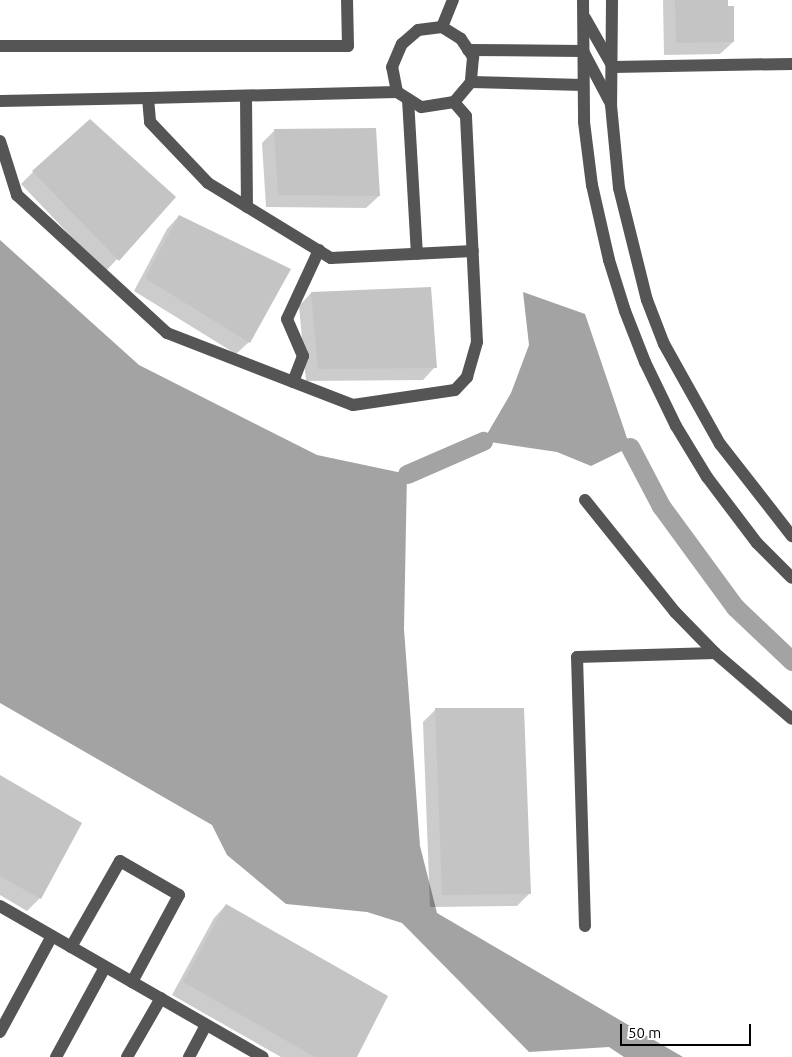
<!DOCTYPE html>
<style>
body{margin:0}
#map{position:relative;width:792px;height:1057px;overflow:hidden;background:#fff;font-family:Ubuntu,sans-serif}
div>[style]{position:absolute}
.water>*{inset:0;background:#a3a3a3}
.shadow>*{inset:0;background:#0003}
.canal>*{height:19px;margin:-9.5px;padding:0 9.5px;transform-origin:9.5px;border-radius:9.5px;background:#a3a3a3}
.building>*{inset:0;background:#c4c4c4}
.minor>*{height:12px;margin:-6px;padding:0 6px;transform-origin:6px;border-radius:6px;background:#555}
span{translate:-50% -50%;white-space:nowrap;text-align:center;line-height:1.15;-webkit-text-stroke:5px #fff;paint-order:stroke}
.scale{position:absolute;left:620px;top:1024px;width:131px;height:22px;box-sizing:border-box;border:2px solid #000;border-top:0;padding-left:6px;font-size:15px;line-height:18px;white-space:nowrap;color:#000;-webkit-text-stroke:4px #fff;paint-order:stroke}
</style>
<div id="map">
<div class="water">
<i style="clip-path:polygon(0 240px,139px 365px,317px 455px,407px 474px,404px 629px,420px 846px,437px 913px,683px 1057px,624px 1057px,609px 1047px,529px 1052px,402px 923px,367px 912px,286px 904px,227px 855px,212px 825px,0 703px)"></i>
<i style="clip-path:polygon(523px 292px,585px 314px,630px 447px,591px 466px,557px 452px,483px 441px,511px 393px,529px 345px)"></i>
</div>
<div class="shadow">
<i style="clip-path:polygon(663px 0,727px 0,733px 42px,720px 54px,664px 55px)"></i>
<i style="clip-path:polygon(275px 130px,379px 196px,366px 208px,266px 207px,262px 143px)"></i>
<i style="clip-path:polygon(33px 172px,175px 197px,105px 272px,21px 184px)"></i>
<i style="clip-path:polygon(179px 216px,249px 342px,236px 354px,134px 291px,167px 229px)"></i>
<i style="clip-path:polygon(311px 293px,435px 367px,423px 380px,306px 381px,299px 306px)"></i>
<i style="clip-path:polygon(436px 709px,530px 893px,517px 906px,430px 907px,423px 722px)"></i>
<i style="clip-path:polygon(0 776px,80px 824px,40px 898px,27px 911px,0 895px)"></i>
<i style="clip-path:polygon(226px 905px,355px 1057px,281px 1057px,172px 995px,214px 918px)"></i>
</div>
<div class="canal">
<i style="left:630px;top:447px;width:67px;rotate:62.3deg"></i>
<i style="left:661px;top:506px;width:125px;rotate:53.8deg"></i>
<i style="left:735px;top:607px;width:79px;rotate:43.5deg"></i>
<i style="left:407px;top:474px;width:83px;rotate:-23.5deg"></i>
</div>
<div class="building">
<i style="clip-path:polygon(675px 0,728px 0,728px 6px,734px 6px,734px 42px,676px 43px)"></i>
<i style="clip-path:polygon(90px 119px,176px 197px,119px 261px,32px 171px)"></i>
<i style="clip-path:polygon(376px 128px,380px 196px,278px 195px,274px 129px)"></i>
<i style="clip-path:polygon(179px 215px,291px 269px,250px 343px,145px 278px)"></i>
<i style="clip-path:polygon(431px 287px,437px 368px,318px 369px,311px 292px)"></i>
<i style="clip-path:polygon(435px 708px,524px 708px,531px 894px,442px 895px)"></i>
<i style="clip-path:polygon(0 775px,82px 823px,41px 899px,0 876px)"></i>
<i style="clip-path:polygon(226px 904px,388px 996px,357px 1057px,315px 1057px,183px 982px)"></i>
</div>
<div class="minor">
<i style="left:583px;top:0;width:122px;rotate:89.5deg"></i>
<i style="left:584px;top:122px;width:64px;rotate:82.8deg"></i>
<i style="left:592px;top:185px;width:77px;rotate:77.2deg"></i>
<i style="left:609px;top:260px;width:53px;rotate:72.6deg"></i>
<i style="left:625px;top:311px;width:55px;rotate:68.6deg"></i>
<i style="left:645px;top:362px;width:71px;rotate:64.2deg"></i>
<i style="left:676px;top:426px;width:60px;rotate:58.7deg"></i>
<i style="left:707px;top:477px;width:83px;rotate:52.9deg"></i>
<i style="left:757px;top:543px;width:49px;rotate:45deg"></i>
<i style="left:612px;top:0;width:105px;rotate:90.5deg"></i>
<i style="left:611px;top:105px;width:83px;rotate:84.5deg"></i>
<i style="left:619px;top:188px;width:115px;rotate:76deg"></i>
<i style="left:647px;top:300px;width:47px;rotate:68.9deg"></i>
<i style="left:664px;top:344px;width:115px;rotate:60.8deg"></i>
<i style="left:720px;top:444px;width:117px;rotate:52deg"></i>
<i style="left:585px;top:18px;width:56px;rotate:60.3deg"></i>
<i style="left:613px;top:67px;width:179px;rotate:-1deg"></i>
<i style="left:442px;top:27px;width:22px;rotate:32deg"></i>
<i style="left:461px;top:39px;width:22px;rotate:56deg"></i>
<i style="left:473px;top:57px;width:25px;rotate:95deg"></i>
<i style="left:471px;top:82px;width:26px;rotate:130deg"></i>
<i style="left:454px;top:102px;width:33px;rotate:171deg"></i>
<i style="left:421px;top:107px;width:28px;rotate:-148deg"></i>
<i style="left:397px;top:92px;width:25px;rotate:-101deg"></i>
<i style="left:392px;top:67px;width:25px;rotate:-67deg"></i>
<i style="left:402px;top:44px;width:21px;rotate:-41deg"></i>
<i style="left:418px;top:30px;width:24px;rotate:-7deg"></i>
<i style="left:442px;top:27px;width:29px;rotate:-68deg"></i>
<i style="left:0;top:46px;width:348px"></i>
<i style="left:348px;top:46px;width:46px;rotate:-91.2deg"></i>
<i style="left:468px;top:50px;width:115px;rotate:0.5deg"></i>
<i style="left:583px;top:51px;width:58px;rotate:62.1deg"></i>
<i style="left:471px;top:82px;width:112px;rotate:1.5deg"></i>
<i style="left:246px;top:96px;width:111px;rotate:89.5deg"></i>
<i style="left:148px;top:98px;width:249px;rotate:-1.4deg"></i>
<i style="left:408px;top:99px;width:155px;rotate:86.7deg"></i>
<i style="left:0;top:101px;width:148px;rotate:-1.2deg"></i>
<i style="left:148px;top:98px;width:24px;rotate:85deg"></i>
<i style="left:150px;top:122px;width:84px;rotate:46.4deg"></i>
<i style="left:208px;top:183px;width:144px;rotate:31.4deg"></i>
<i style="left:331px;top:258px;width:142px;rotate:-2.8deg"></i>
<i style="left:0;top:141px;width:57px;rotate:72.5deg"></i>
<i style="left:17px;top:195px;width:204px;rotate:42.6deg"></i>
<i style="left:167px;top:333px;width:199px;rotate:21.2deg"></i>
<i style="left:353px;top:405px;width:103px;rotate:-8.4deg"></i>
<i style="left:455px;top:390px;width:18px;rotate:-47deg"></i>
<i style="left:467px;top:377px;width:36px;rotate:-74deg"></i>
<i style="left:477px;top:342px;width:226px;rotate:-92.8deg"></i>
<i style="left:466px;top:116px;width:18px;rotate:-131deg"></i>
<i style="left:293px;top:382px;width:28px;rotate:-69deg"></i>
<i style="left:303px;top:356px;width:40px;rotate:-113.4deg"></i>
<i style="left:287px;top:319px;width:76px;rotate:-65.1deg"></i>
<i style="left:585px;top:500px;width:144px;rotate:51.2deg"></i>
<i style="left:675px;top:612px;width:57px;rotate:45.7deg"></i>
<i style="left:715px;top:653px;width:101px;rotate:40.6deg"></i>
<i style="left:0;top:906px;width:303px;rotate:29.9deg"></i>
<i style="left:585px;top:926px;width:269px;rotate:-91.7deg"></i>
<i style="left:577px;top:657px;width:138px;rotate:-1.7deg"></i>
<i style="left:71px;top:947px;width:99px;rotate:-60.3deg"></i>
<i style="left:120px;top:861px;width:68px;rotate:30deg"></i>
<i style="left:179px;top:895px;width:99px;rotate:118.4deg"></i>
<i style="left:0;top:1032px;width:109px;rotate:-61.6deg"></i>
<i style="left:56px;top:1057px;width:102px;rotate:-61.4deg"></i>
<i style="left:127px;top:1057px;width:68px;rotate:-60deg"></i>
<i style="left:189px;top:1057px;width:36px;rotate:-62deg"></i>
</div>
<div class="scale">50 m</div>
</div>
